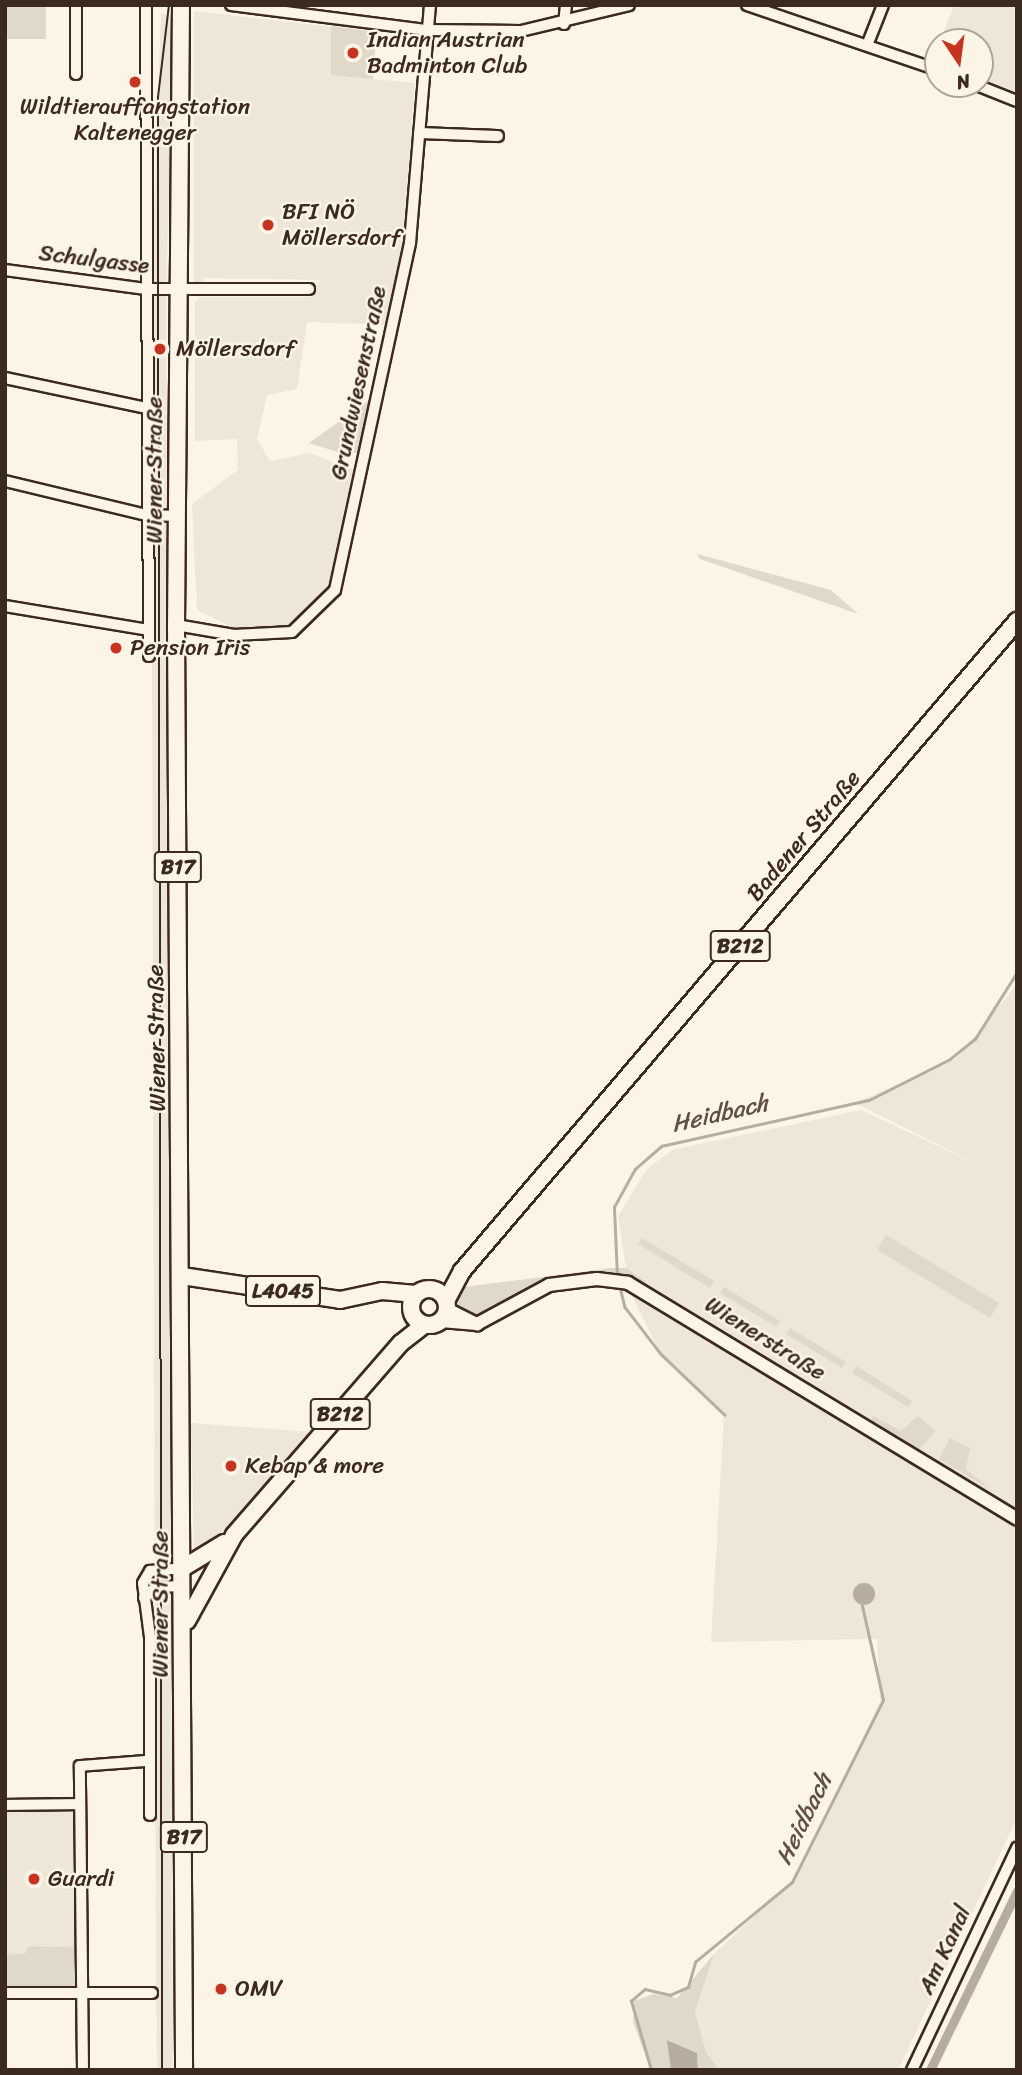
<!DOCTYPE html>
<meta charset="utf-8">
<style>
body{margin:0}
#map{position:relative;width:1022px;height:2075px;overflow:hidden;background:#fcf5e5;font-family:Sriracha,sans-serif}
div>[style]{position:absolute}
.built>*{inset:0;background:#eee6d6}
.green>*{inset:0;background:#e0d8c8}
.water>*{inset:0;background:#b7ad9e}
.round{border-radius:50%}
.stream>*{height:2.5px;margin:-1.25px;padding:0 1.25px;transform-origin:1.25px;border-radius:1.25px;background:#b7ad9e}
.canal>*{height:9px;margin:-4.5px;padding:0 4.5px;transform-origin:4.5px;border-radius:4.5px;background:#b7ad9e}
.roads{filter:drop-shadow(2px 0 #3b2a1e) drop-shadow(-2px 0 #3b2a1e) drop-shadow(0 2px #3b2a1e) drop-shadow(0 -2px #3b2a1e)}
.minor>*{height:10px;margin:-5px;padding:0 5px;transform-origin:5px;border-radius:5px;background:#fcf5e5}
.tertiary>*{height:12px;margin:-6px;padding:0 6px;transform-origin:6px;border-radius:6px;background:#fcf5e5}
.primary>*{height:16px;margin:-8px;padding:0 8px;transform-origin:8px;border-radius:8px;background:#fcf5e5}
.primary>.ring{margin:-8px;padding:0;box-sizing:content-box;background:none;border:16px solid #fcf5e5;border-radius:50%}
.tram>*{height:2px;margin:-1px;padding:0 1px;transform-origin:1px;border-radius:1px;background:#3b2a1e}
.dots>*{width:19px;height:19px;translate:-50% -50%;box-sizing:border-box;border:4px solid #fcf5e5;border-radius:50%}
span{translate:-50% -50%;white-space:nowrap;text-align:center;line-height:1.15;-webkit-text-stroke:5px #fcf5e5;paint-order:stroke}
.shield-label span{padding:2px 5px;background:#fcf5e5;border:2px solid;border-radius:5px;-webkit-text-stroke-width:0}
.shield-label{font-size:21px;color:#3b2a1e;font-weight:700}
.poi-label{font-size:23px;color:#3b2a1e}
.left{translate:0 -50%;text-align:left}
.street-label{font-size:23px;color:#3b2a1e}
.water-label{font-size:24px;color:#605144;font-style:italic}
.frame{position:absolute;inset:0;border:7px solid #3b2a1e;pointer-events:none}
.north{position:absolute;left:924px;top:28px;width:70px;height:70px;box-sizing:border-box;background:#fcf5e5;border:2px solid #afa495;border-radius:50%;rotate:167deg;font-size:19px;font-weight:700;line-height:28px;text-align:center;color:#3b2a1e}
.north::after{content:'';display:block;margin:auto;width:24px;height:32px;background:#c8321e;clip-path:polygon(50% 0,100% 100%,50% 72%,0 100%)}
</style>
<div id="map">
<div class="built">
<i style="clip-path:polygon(954px 5px,1017px 5px,1017px 92px,980px 78px,980px 42px,940px 42px)"></i>
<i style="clip-path:polygon(194px 11px,376px 32px,373px 79px,415px 83px,402px 245px,388px 325px,307px 322px,297px 389px,267px 395px,257px 439px,270px 461px,310px 453px,356px 471px,331px 587px,306px 619px,287px 627px,240px 631px,197px 610px,192px 504px,238px 470px,237px 439px,195px 441px,195px 303px,200px 297px,311px 297px,320px 280px,204px 278px,203px 285px,194px 286px)"></i>
<i style="clip-path:polygon(161px 13px,174px 18px,166px 297px,173px 2070px,157px 2070px,156px 1991px,151px 300px)"></i>
<i style="clip-path:polygon(1017px 984px,1017px 1818px,898px 2070px,721px 2070px,706px 2052px,695px 2012px,714px 1954px,795px 1878px,880px 1702px,877px 1639px,711px 1642px,724px 1415px,661px 1354px,629px 1290px,646px 1280px,626px 1268px,618px 1216px,647px 1169px,672px 1150px,861px 1110px,977px 1164px,855px 1103px,956px 1059px)"></i>
<i style="clip-path:polygon(191px 1423px,312px 1432px,283px 1473px,199px 1556px,194px 1556px)"></i>
<i style="clip-path:polygon(5px 1799px,76px 1799px,75px 1947px,28px 1946px,27px 1953px,5px 1955px)"></i>
</div>
<div class="green">
<i style="clip-path:polygon(5px 5px,46px 5px,46px 39px,5px 39px)"></i>
<i style="clip-path:polygon(331px 26px,376px 32px,373px 79px,331px 75px)"></i>
<i style="clip-path:polygon(371px 399px,359px 452px,347px 455px,309px 443px)"></i>
<i style="clip-path:polygon(697px 554px,831px 590px,858px 614px,700px 559px)"></i>
<i style="clip-path:polygon(886px 1235px,999px 1303px,990px 1318px,877px 1250px)"></i>
<i style="clip-path:polygon(642px 1238px,714px 1281px,710px 1288px,638px 1244px)"></i>
<i style="clip-path:polygon(611px 1268px,626px 1268px,646px 1281px,643px 1285px,611px 1274px,535px 1284px,482px 1316px,455px 1308px,453px 1300px,457px 1288px)"></i>
<i style="clip-path:polygon(724px 1287px,780px 1321px,776px 1327px,720px 1293px)"></i>
<i style="clip-path:polygon(790px 1328px,846px 1362px,842px 1368px,786px 1334px)"></i>
<i style="clip-path:polygon(856px 1366px,912px 1401px,908px 1407px,852px 1373px)"></i>
<i style="clip-path:polygon(873px 1416px,901px 1431px,918px 1416px,936px 1431px,917px 1452px,869px 1424px)"></i>
<i style="clip-path:polygon(950px 1438px,970px 1448px,966px 1469px,992px 1490px,939px 1459px)"></i>
<i style="clip-path:polygon(28px 1946px,75px 1947px,76px 1988px,5px 1988px,5px 1955px,26px 1953px)"></i>
<i style="clip-path:polygon(714px 1954px,695px 2012px,706px 2052px,720px 2070px,698px 2070px,697px 2053px,668px 2040px,671px 2070px,651px 2070px,633px 2022px,634px 2001px,653px 1994px,677px 1998px)"></i>
</div>
<div class="water">
<i class="round" style="left:853px;top:1583px;width:22px;height:22px"></i>
<i style="clip-path:polygon(667px 2040px,697px 2053px,698px 2070px,671px 2070px)"></i>
</div>
<div class="stream">
<i style="left:617px;top:1277px;width:70px;rotate:-92.5deg"></i>
<i style="left:614px;top:1207px;width:43px;rotate:-61.1deg"></i>
<i style="left:635px;top:1169px;width:35px;rotate:-41deg"></i>
<i style="left:661px;top:1146px;width:213px;rotate:-12.5deg"></i>
<i style="left:869px;top:1100px;width:91px;rotate:-26.8deg"></i>
<i style="left:950px;top:1059px;width:32px;rotate:-39deg"></i>
<i style="left:975px;top:1039px;width:79px;rotate:-57.9deg"></i>
<i style="left:620px;top:1287px;width:21px;rotate:76deg"></i>
<i style="left:625px;top:1307px;width:59px;rotate:52.5deg"></i>
<i style="left:661px;top:1354px;width:88px;rotate:43.6deg"></i>
<i style="left:651px;top:2070px;width:72px;rotate:-106.2deg"></i>
<i style="left:631px;top:2001px;width:18px;rotate:-41deg"></i>
<i style="left:645px;top:1989px;width:26px;rotate:13deg"></i>
<i style="left:670px;top:1995px;width:20px;rotate:-24deg"></i>
<i style="left:688px;top:1987px;width:26px;rotate:-74deg"></i>
<i style="left:695px;top:1962px;width:126px;rotate:-39.5deg"></i>
<i style="left:792px;top:1882px;width:203px;rotate:-63.4deg"></i>
<i style="left:883px;top:1700px;width:96px;rotate:-102.6deg"></i>
</div>
<div class="canal">
<i style="left:930px;top:2070px;width:199px;rotate:-64.1deg"></i>
</div>
<div class="roads">
<div class="minor">
<i style="left:146px;top:5px;width:651px;rotate:89.74deg"></i>
<i style="left:231px;top:5px;width:198px;rotate:7.3deg"></i>
<i style="left:427px;top:30px;width:94px;rotate:0.6deg"></i>
<i style="left:521px;top:31px;width:111px;rotate:-13.5deg"></i>
<i style="left:747px;top:5px;width:202px;rotate:18.8deg"></i>
<i style="left:564px;top:24px;width:19px;rotate:-84deg"></i>
<i style="left:868px;top:43px;width:41px;rotate:-68.5deg"></i>
<i style="left:76px;top:74px;width:69px;rotate:-90deg"></i>
<i style="left:974px;top:84px;width:46px;rotate:21.6deg"></i>
<i style="left:419px;top:133px;width:79px;rotate:2.2deg"></i>
<i style="left:5px;top:270px;width:142px;rotate:7.7deg"></i>
<i style="left:146px;top:289px;width:163px"></i>
<i style="left:5px;top:378px;width:144px;rotate:12deg"></i>
<i style="left:5px;top:481px;width:146px;rotate:13.5deg"></i>
<i style="left:147px;top:515px;width:31px;rotate:2deg"></i>
<i style="left:5px;top:606px;width:145px;rotate:9.5deg"></i>
<i style="left:176px;top:625px;width:59px;rotate:9.8deg"></i>
<i style="left:234px;top:635px;width:58px;rotate:-3deg"></i>
<i style="left:292px;top:632px;width:60px;rotate:-44.3deg"></i>
<i style="left:335px;top:590px;width:355px;rotate:-77.8deg"></i>
<i style="left:410px;top:243px;width:239px;rotate:-85.2deg"></i>
<i style="left:144px;top:1598px;width:16px;rotate:-43deg"></i>
<i style="left:156px;top:1587px;width:27px;rotate:-2deg"></i>
<i style="left:5px;top:1805px;width:75px;rotate:-0.8deg"></i>
<i style="left:150px;top:1815px;width:178px;rotate:-90deg"></i>
<i style="left:150px;top:1637px;width:54px;rotate:-97.4deg"></i>
<i style="left:143px;top:1583px;width:14px;rotate:-60deg"></i>
<i style="left:150px;top:1571px;width:33px;rotate:-5deg"></i>
<i style="left:5px;top:1993px;width:147px"></i>
<i style="left:83px;top:2070px;width:304px;rotate:-90.6deg"></i>
<i style="left:80px;top:1766px;width:67px;rotate:-4.3deg"></i>
<i style="left:912px;top:2070px;width:246px;rotate:-64.7deg"></i>
</div>
<div class="tertiary">
<i style="left:447px;top:1309px;width:34px;rotate:27deg"></i>
<i style="left:441px;top:1321px;width:36px;rotate:5deg"></i>
<i style="left:477px;top:1324px;width:82px;rotate:-28.4deg"></i>
<i style="left:549px;top:1285px;width:48px;rotate:-7.1deg"></i>
<i style="left:597px;top:1279px;width:31px;rotate:7deg"></i>
<i style="left:628px;top:1283px;width:455px;rotate:31.2deg"></i>
</div>
<div class="primary">
<i style="left:181px;top:5px;width:620px;rotate:90.46deg"></i>
<i style="left:176px;top:625px;width:1445px;rotate:89.68deg"></i>
<i style="left:182px;top:1276px;width:160px;rotate:8.6deg"></i>
<i style="left:340px;top:1300px;width:43px;rotate:-12.1deg"></i>
<i style="left:382px;top:1291px;width:34px;rotate:5deg"></i>
<i class="ring" style="left:411px;top:1289px;width:20px;height:20px"></i>
<i style="left:446px;top:1301px;width:34px;rotate:-62deg"></i>
<i style="left:462px;top:1271px;width:855px;rotate:-49.51deg"></i>
<i style="left:183px;top:1568px;width:48px;rotate:-31.4deg"></i>
<i style="left:187px;top:1621px;width:98px;rotate:-61.3deg"></i>
<i style="left:234px;top:1535px;width:254px;rotate:-49deg"></i>
<i style="left:401px;top:1343px;width:29px;rotate:-38deg"></i>
</div>
</div>
<div class="tram">
<i style="left:162px;top:2070px;width:1973px;rotate:-90.12deg"></i>
<i style="left:158px;top:97px;width:93px;rotate:-83.2deg"></i>
</div>
<div class="dots">
<i style="left:353px;top:53px;background:#c8321e"></i>
<i style="left:135px;top:82px;background:#c8321e"></i>
<i style="left:268px;top:225px;background:#c8321e"></i>
<i style="left:160px;top:349px;background:#c8321e"></i>
<i style="left:116px;top:648px;background:#c8321e"></i>
<i style="left:231px;top:1466px;background:#c8321e"></i>
<i style="left:34px;top:1879px;background:#c8321e"></i>
<i style="left:221px;top:1989px;background:#c8321e"></i>
</div>
<div class="shield-label">
<span style="left:178px;top:867px">B17</span>
<span style="left:740px;top:946px">B212</span>
<span style="left:283px;top:1291px">L4045</span>
<span style="left:340px;top:1414px">B212</span>
<span style="left:184px;top:1837px">B17</span>
</div>
<div class="poi-label">
<span class="left" style="left:367px;top:53px">Indian Austrian<br>Badminton Club</span>
<span style="left:135px;top:120px">Wildtierauffangstation<br>Kaltenegger</span>
<span class="left" style="left:282px;top:225px">BFI NÖ<br>Möllersdorf</span>
<span class="left" style="left:176px;top:349px">Möllersdorf</span>
<span class="left" style="left:130px;top:648px">Pension Iris</span>
<span class="left" style="left:245px;top:1466px">Kebap &amp; more</span>
<span class="left" style="left:48px;top:1879px">Guardi</span>
<span class="left" style="left:235px;top:1989px">OMV</span>
</div>
<div class="street-label">
<span style="left:94px;top:260px;rotate:7deg">Schulgasse</span>
<span style="left:359px;top:383px;rotate:-78deg">Grundwiesenstraße</span>
<span style="left:155px;top:470px;rotate:-90deg">Wiener Straße</span>
<span style="left:804px;top:836px;rotate:-50deg">Badener Straße</span>
<span style="left:157px;top:1038px;rotate:-91deg">Wiener Straße</span>
<span style="left:765px;top:1339px;rotate:32deg">Wienerstraße</span>
<span style="left:161px;top:1604px;rotate:-90deg">Wiener Straße</span>
<span style="left:945px;top:1950px;rotate:-65deg">Am Kanal</span>
</div>
<div class="water-label">
<span style="left:720px;top:1114px;rotate:-13deg">Heidbach</span>
<span style="left:804px;top:1819px;rotate:-64deg">Heidbach</span>
</div>
<div class="frame"></div>
<div class="north">N</div>
</div>
